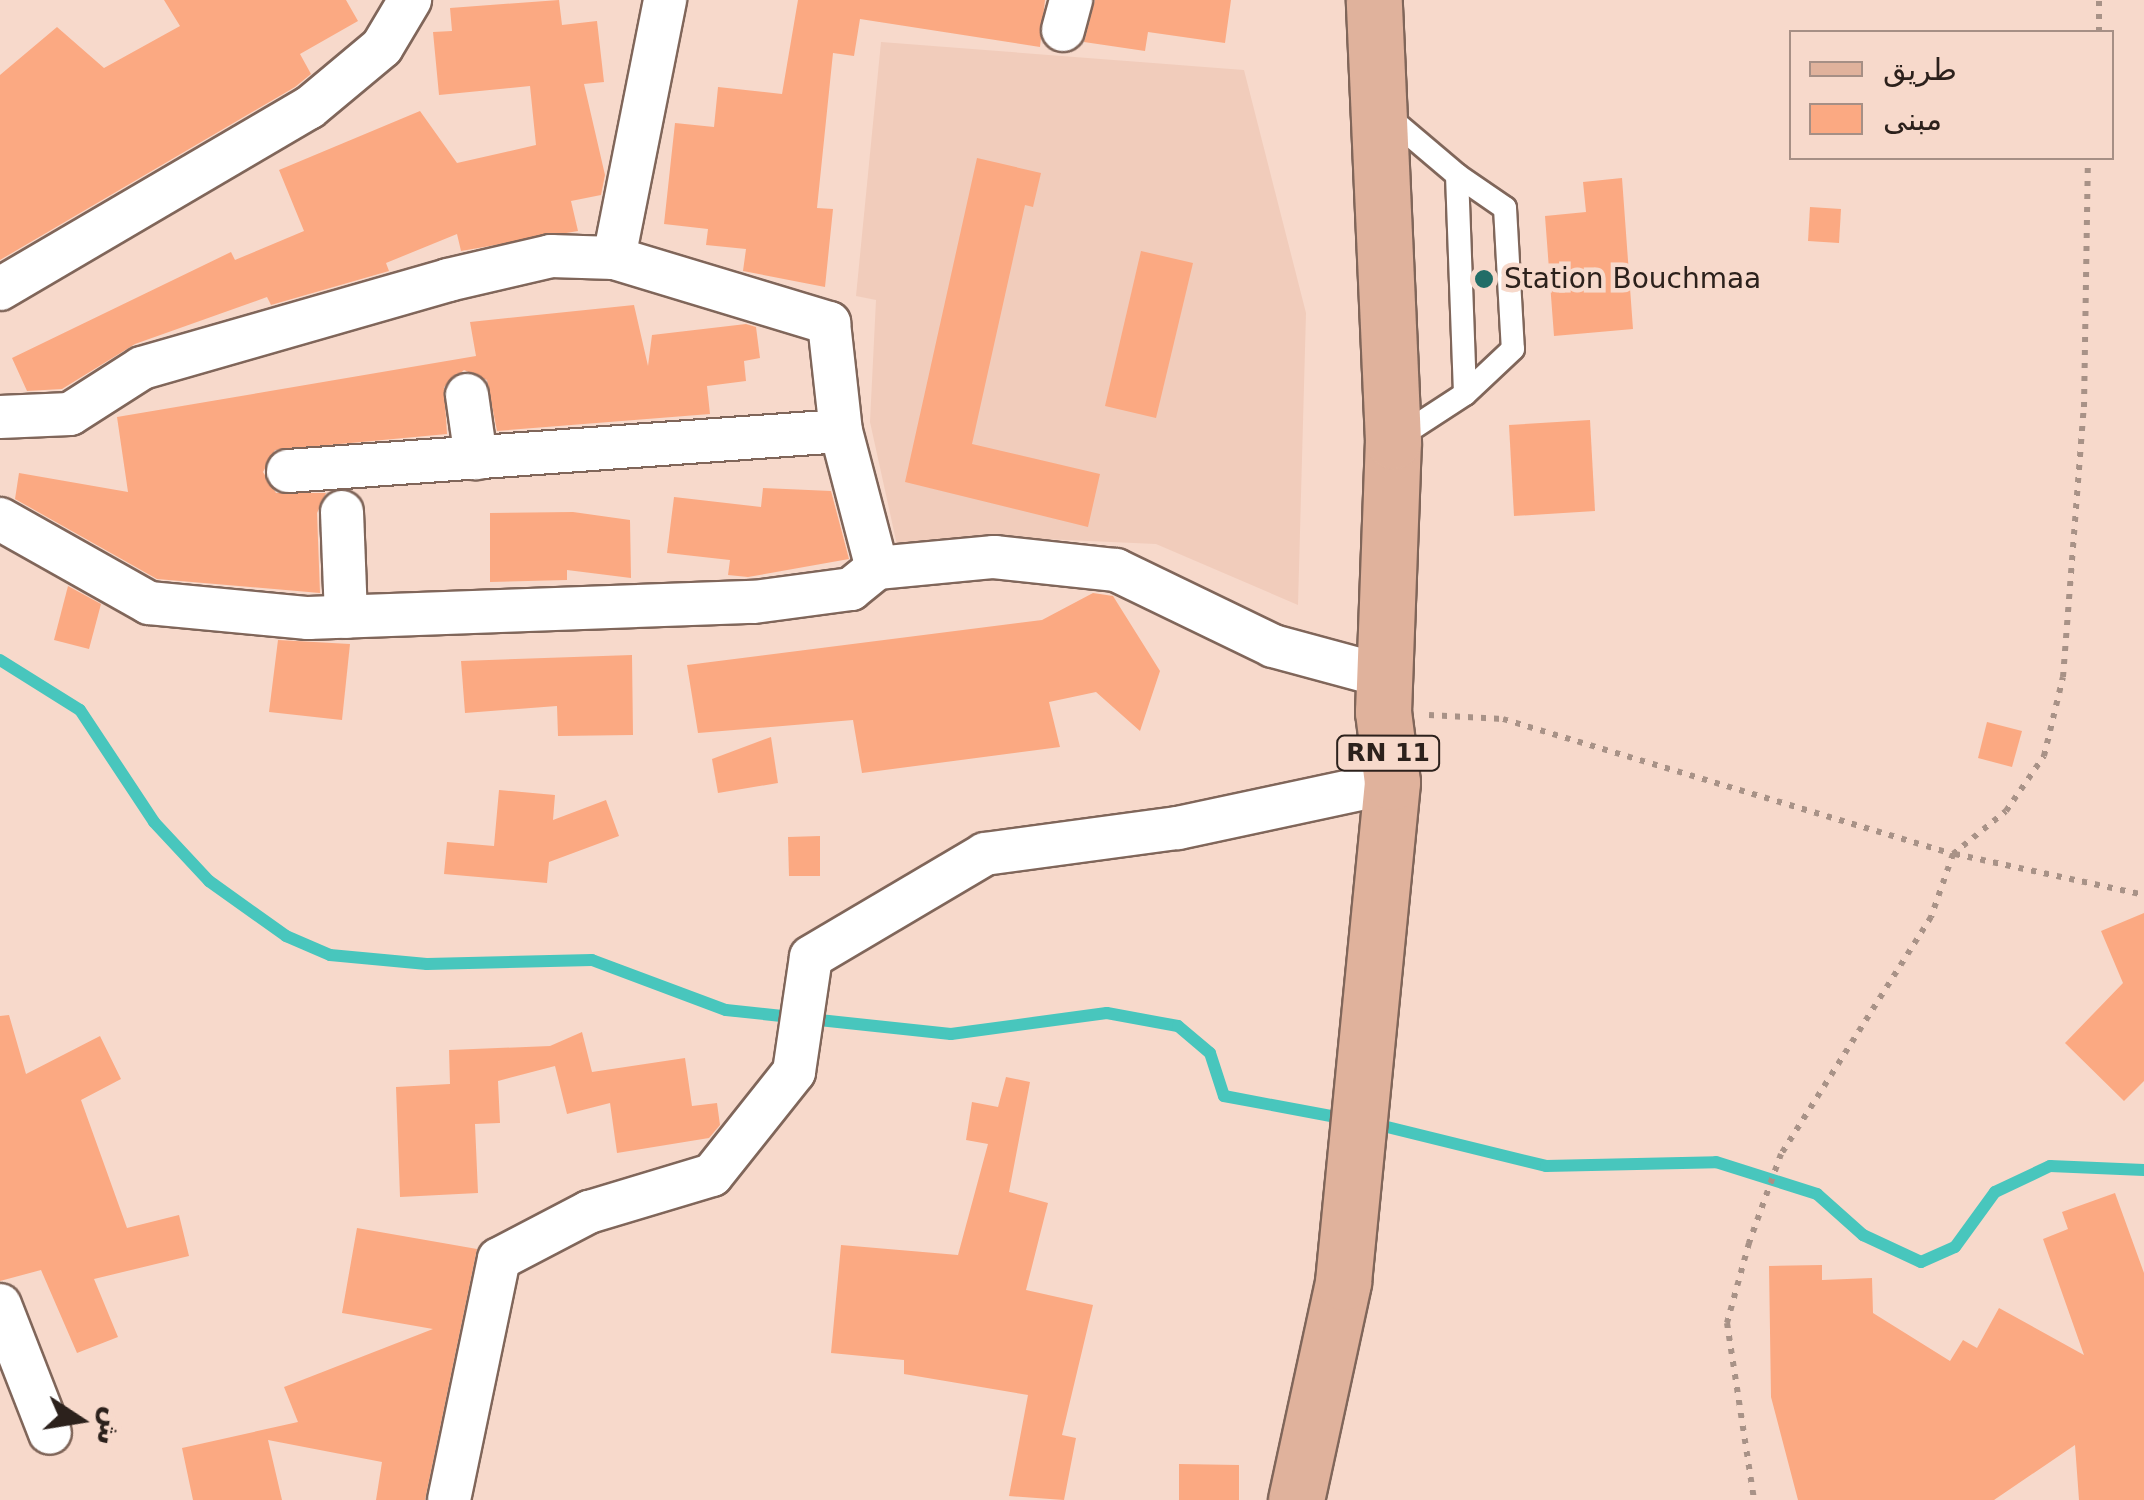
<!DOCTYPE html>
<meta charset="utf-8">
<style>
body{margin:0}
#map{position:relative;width:2144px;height:1500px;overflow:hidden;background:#f7d9cb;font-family:"DejaVu Sans",Cairo,sans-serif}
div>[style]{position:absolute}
.built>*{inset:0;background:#f1ccbb}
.stream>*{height:12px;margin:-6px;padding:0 6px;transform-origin:6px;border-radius:6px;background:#48c6bd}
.building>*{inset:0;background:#fba982}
.path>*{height:6px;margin-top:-3px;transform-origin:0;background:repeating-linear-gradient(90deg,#a89287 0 5px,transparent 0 13px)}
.roads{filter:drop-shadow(2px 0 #80665a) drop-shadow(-2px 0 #80665a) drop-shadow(0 2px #80665a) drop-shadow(0 -2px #80665a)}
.service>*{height:22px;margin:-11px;padding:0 11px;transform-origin:11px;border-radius:11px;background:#fff}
.minor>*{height:42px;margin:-21px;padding:0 21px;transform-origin:21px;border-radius:21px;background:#fff}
.primary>*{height:55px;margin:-27.5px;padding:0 27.5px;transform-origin:27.5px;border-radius:27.5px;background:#e0b29c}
.dots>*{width:28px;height:28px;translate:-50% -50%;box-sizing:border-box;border:5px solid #f7d9cb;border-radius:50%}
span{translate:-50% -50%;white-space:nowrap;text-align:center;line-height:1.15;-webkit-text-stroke:9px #f7d9cb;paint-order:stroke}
.shield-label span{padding:2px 8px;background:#f7d9cb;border:2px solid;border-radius:8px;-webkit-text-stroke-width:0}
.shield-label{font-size:25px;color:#2c211c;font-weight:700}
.poi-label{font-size:28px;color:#2c211c}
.left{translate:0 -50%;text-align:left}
.legend{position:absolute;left:1789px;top:30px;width:325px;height:130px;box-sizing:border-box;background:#f7d9cb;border:2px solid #a68f85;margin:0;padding:12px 18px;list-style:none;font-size:30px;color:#2c211c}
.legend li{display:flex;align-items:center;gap:20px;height:50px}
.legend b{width:50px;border:2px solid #a68f85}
.north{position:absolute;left:30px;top:1370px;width:100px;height:100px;-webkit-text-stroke:8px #f7d9cb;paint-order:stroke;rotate:102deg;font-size:28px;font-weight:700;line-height:40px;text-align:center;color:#2c211c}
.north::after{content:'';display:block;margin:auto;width:35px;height:45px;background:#2c211c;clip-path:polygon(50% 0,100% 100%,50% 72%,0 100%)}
</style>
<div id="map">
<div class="built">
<i style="clip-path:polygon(881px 42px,1244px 70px,1306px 313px,1298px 605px,1156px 544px,1000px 537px,897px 545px,870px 422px,876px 300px,856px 296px)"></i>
</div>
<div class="stream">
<i style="left:0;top:660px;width:94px;rotate:32deg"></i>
<i style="left:80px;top:710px;width:134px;rotate:56.5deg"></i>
<i style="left:154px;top:822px;width:81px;rotate:47deg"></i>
<i style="left:209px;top:881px;width:95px;rotate:35.5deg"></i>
<i style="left:286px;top:936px;width:48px;rotate:23.4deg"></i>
<i style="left:330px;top:955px;width:97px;rotate:5.3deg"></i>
<i style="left:427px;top:964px;width:165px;rotate:-1.4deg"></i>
<i style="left:592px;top:960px;width:143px;rotate:20.5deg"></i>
<i style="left:726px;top:1010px;width:226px;rotate:6.1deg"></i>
<i style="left:951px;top:1034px;width:157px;rotate:-7.7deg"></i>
<i style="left:1107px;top:1013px;width:72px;rotate:10.4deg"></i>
<i style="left:1178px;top:1026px;width:42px;rotate:40.2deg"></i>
<i style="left:1210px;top:1053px;width:45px;rotate:72deg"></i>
<i style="left:1224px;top:1096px;width:125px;rotate:10.6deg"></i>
<i style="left:1371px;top:1123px;width:180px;rotate:13.8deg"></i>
<i style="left:1546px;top:1166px;width:170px;rotate:-1.3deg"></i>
<i style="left:1716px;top:1162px;width:106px;rotate:17.6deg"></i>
<i style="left:1817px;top:1194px;width:62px;rotate:41.7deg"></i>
<i style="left:1863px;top:1235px;width:64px;rotate:25deg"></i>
<i style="left:1921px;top:1262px;width:37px;rotate:-24deg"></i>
<i style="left:1955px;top:1247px;width:68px;rotate:-54deg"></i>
<i style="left:1995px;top:1192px;width:61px;rotate:-25.3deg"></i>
<i style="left:2050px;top:1166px;width:94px;rotate:2.4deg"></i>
</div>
<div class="building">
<i style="clip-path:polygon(164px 0,346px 0,358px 21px,300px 54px,311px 74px,295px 87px,0 260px,0 75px,57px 27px,104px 68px,180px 26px)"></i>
<i style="clip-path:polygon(559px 0,562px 25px,597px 21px,604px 82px,584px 84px,605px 175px,601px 195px,571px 201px,578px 231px,461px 251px,457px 234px,386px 263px,389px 271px,271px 305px,267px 297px,135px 344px,62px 389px,27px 391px,12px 358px,231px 252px,235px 260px,304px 231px,279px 170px,420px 111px,457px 163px,536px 145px,530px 86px,439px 95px,433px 32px,452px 31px,450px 8px)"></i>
<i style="clip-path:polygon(798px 0,1045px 0,1040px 47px,860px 19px,854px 56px,833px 53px,817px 208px,833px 209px,825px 287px,743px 271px,746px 249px,706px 245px,708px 229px,664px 224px,675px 123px,714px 127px,718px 87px,782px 94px)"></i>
<i style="clip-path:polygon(1095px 0,1231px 0,1225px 43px,1148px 32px,1145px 51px,1084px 42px)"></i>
<i style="clip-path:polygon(977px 158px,1041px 173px,1033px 207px,1025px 205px,972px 444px,1100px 474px,1088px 527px,905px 482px)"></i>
<i style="clip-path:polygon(1622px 178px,1633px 329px,1554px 336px,1545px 216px,1586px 212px,1583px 182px)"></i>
<i style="clip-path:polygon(1810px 207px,1841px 209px,1839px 243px,1808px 241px)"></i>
<i style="clip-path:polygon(1141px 251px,1193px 263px,1156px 418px,1105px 406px)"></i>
<i style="clip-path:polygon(634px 305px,648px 366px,652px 335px,746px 324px,756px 327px,760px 358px,744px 361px,746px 381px,707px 386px,710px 414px,497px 431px,487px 380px,464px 370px,444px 387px,447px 434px,275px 450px,263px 472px,276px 493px,326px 493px,317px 513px,320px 593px,157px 579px,15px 499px,19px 473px,128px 492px,117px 417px,476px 356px,470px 322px)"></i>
<i style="clip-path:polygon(1590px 420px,1595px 511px,1514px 516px,1509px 425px)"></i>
<i style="clip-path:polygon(763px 488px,831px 491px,849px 559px,748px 577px,728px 575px,730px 560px,667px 553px,674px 497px,761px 507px)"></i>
<i style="clip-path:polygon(573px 512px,630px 520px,631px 578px,567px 570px,567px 580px,490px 582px,490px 513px)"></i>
<i style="clip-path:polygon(68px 586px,101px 604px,89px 649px,54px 640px)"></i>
<i style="clip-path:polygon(1093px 593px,1113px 596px,1160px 671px,1140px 731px,1096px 692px,1049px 702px,1060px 747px,862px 773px,853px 720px,698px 733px,687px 665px,1042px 620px)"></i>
<i style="clip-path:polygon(278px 640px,350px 644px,342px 720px,269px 712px)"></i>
<i style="clip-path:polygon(632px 655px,633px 735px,558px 736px,557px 706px,465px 713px,461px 661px)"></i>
<i style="clip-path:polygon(1987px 722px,2022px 731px,2012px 767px,1978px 758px)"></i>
<i style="clip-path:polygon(771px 737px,778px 783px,718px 793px,712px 759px)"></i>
<i style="clip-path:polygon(499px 790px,555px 795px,553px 820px,606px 800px,619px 836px,549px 862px,547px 883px,444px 874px,447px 842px,494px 846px)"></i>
<i style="clip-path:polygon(820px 836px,820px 876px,789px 876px,788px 837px)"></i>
<i style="clip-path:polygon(2144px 913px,2144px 1081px,2124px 1101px,2065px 1043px,2123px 983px,2101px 931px)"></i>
<i style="clip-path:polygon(9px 1015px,26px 1074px,100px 1036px,121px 1079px,81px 1100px,127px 1228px,179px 1215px,189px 1256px,94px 1279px,118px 1337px,77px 1353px,41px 1270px,0 1281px,0 1016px)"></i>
<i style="clip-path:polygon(582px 1032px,592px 1072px,685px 1058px,692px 1106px,717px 1103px,720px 1125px,709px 1138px,617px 1153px,610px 1103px,567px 1114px,555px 1066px,498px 1081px,500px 1123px,475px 1124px,478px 1193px,400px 1197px,396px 1087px,450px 1084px,449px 1050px,550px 1046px)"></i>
<i style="clip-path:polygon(1006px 1077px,1030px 1082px,1009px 1192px,1048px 1203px,1026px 1290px,1093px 1305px,1062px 1435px,1076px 1438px,1064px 1500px,1009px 1496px,1028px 1395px,904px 1374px,904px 1360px,831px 1353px,841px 1245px,958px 1255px,988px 1144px,966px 1140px,972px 1102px,998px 1107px)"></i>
<i style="clip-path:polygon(2115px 1193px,2144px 1273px,2144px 1500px,2079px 1500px,2075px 1445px,1994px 1500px,1798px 1500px,1771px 1397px,1769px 1266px,1822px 1265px,1822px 1280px,1872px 1278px,1873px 1313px,1950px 1361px,1963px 1340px,1977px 1348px,1999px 1308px,2084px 1355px,2043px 1239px,2068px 1229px,2062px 1212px)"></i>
<i style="clip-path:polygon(357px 1228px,477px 1249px,425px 1500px,376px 1500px,382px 1462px,268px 1440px,282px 1500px,193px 1500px,182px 1448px,298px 1422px,284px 1387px,433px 1329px,342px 1313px)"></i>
<i style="clip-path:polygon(1179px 1464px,1239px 1465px,1239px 1500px,1179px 1500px)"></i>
</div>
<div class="path">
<i style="left:2099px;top:32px;width:32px;rotate:-90deg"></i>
<i style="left:1429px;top:715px;width:74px;rotate:3.1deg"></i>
<i style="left:1503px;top:719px;width:470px;rotate:16.7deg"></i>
<i style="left:1953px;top:854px;width:67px;rotate:109.2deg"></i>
<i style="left:1931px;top:917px;width:280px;rotate:122.3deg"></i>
<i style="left:1781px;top:1154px;width:95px;rotate:109.8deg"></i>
<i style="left:1749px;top:1243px;width:83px;rotate:105.4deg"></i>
<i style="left:1727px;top:1323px;width:179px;rotate:81.3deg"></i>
<i style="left:1953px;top:854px;width:68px;rotate:-39.1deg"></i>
<i style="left:2006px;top:811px;width:67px;rotate:-55.4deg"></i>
<i style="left:2044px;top:756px;width:81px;rotate:-76.5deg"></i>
<i style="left:2063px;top:677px;width:271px;rotate:-85.6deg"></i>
<i style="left:2084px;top:407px;width:249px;rotate:-89.1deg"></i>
<i style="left:1955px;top:854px;width:193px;rotate:12.2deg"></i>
</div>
<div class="roads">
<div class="service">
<i style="left:1384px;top:113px;width:96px;rotate:40.3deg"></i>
<i style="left:1457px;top:175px;width:219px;rotate:87.9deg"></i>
<i style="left:1465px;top:394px;width:82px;rotate:146.9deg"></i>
<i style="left:1457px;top:175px;width:58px;rotate:34.5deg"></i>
<i style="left:1505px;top:208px;width:141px;rotate:86.8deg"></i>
<i style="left:1513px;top:349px;width:66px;rotate:136.8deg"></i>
</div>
<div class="minor">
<i style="left:1063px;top:30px;width:31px;rotate:-75deg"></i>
<i style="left:614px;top:258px;width:263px;rotate:-78.8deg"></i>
<i style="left:0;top:289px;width:358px;rotate:-30.4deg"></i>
<i style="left:309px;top:108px;width:95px;rotate:-39.9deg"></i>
<i style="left:382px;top:47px;width:55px;rotate:-59.2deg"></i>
<i style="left:467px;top:395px;width:64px;rotate:81.9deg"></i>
<i style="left:0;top:417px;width:70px;rotate:-2.5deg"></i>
<i style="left:70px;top:414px;width:85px;rotate:-32.6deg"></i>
<i style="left:142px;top:368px;width:318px;rotate:-16deg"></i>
<i style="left:448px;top:280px;width:106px;rotate:-13.1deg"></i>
<i style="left:551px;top:256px;width:63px;rotate:1.8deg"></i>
<i style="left:614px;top:258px;width:225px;rotate:16.8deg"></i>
<i style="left:829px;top:323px;width:109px;rotate:83.7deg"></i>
<i style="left:841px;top:431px;width:142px;rotate:75.3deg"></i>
<i style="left:288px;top:471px;width:554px;rotate:-4.14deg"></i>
<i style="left:342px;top:512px;width:105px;rotate:87.8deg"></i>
<i style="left:0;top:519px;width:171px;rotate:29.4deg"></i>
<i style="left:149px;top:603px;width:160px;rotate:5.4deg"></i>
<i style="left:308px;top:618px;width:446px;rotate:-2.1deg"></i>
<i style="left:754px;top:602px;width:98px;rotate:-7.6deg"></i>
<i style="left:851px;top:589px;width:33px;rotate:-39deg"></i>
<i style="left:877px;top:568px;width:118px;rotate:-5.4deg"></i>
<i style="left:994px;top:557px;width:123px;rotate:6.1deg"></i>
<i style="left:1116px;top:570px;width:174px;rotate:25.8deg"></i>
<i style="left:1273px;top:646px;width:115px;rotate:15.1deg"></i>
<i style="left:0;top:1305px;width:137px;rotate:68.7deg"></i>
<i style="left:449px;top:1500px;width:246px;rotate:-78.3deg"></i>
<i style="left:499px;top:1259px;width:102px;rotate:-27.6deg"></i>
<i style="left:589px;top:1212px;width:128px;rotate:-16.7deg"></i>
<i style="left:712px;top:1175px;width:132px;rotate:-51.5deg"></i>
<i style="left:794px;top:1072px;width:116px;rotate:-81.6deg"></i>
<i style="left:811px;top:957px;width:202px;rotate:-30.6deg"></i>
<i style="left:985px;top:854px;width:195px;rotate:-7.7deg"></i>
<i style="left:1178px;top:828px;width:219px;rotate:-12.1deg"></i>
</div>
<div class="primary">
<i style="left:1296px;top:1500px;width:223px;rotate:-77.8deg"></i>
<i style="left:1343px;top:1282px;width:502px;rotate:-84.4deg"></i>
<i style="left:1392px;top:782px;width:71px;rotate:-97.3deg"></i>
<i style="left:1383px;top:712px;width:271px;rotate:-87.9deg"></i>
<i style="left:1393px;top:441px;width:441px;rotate:-92.5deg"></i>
</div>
</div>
<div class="dots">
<i style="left:1484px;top:279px;background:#226d67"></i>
</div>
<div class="shield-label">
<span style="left:1388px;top:753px">RN 11</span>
</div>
<div class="poi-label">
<span class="left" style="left:1504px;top:279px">Station Bouchmaa</span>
</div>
<ul class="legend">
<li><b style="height:12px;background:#e0b29c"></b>طريق</li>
<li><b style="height:28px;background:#fba982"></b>مبنى</li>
</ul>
<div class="north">ش</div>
</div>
